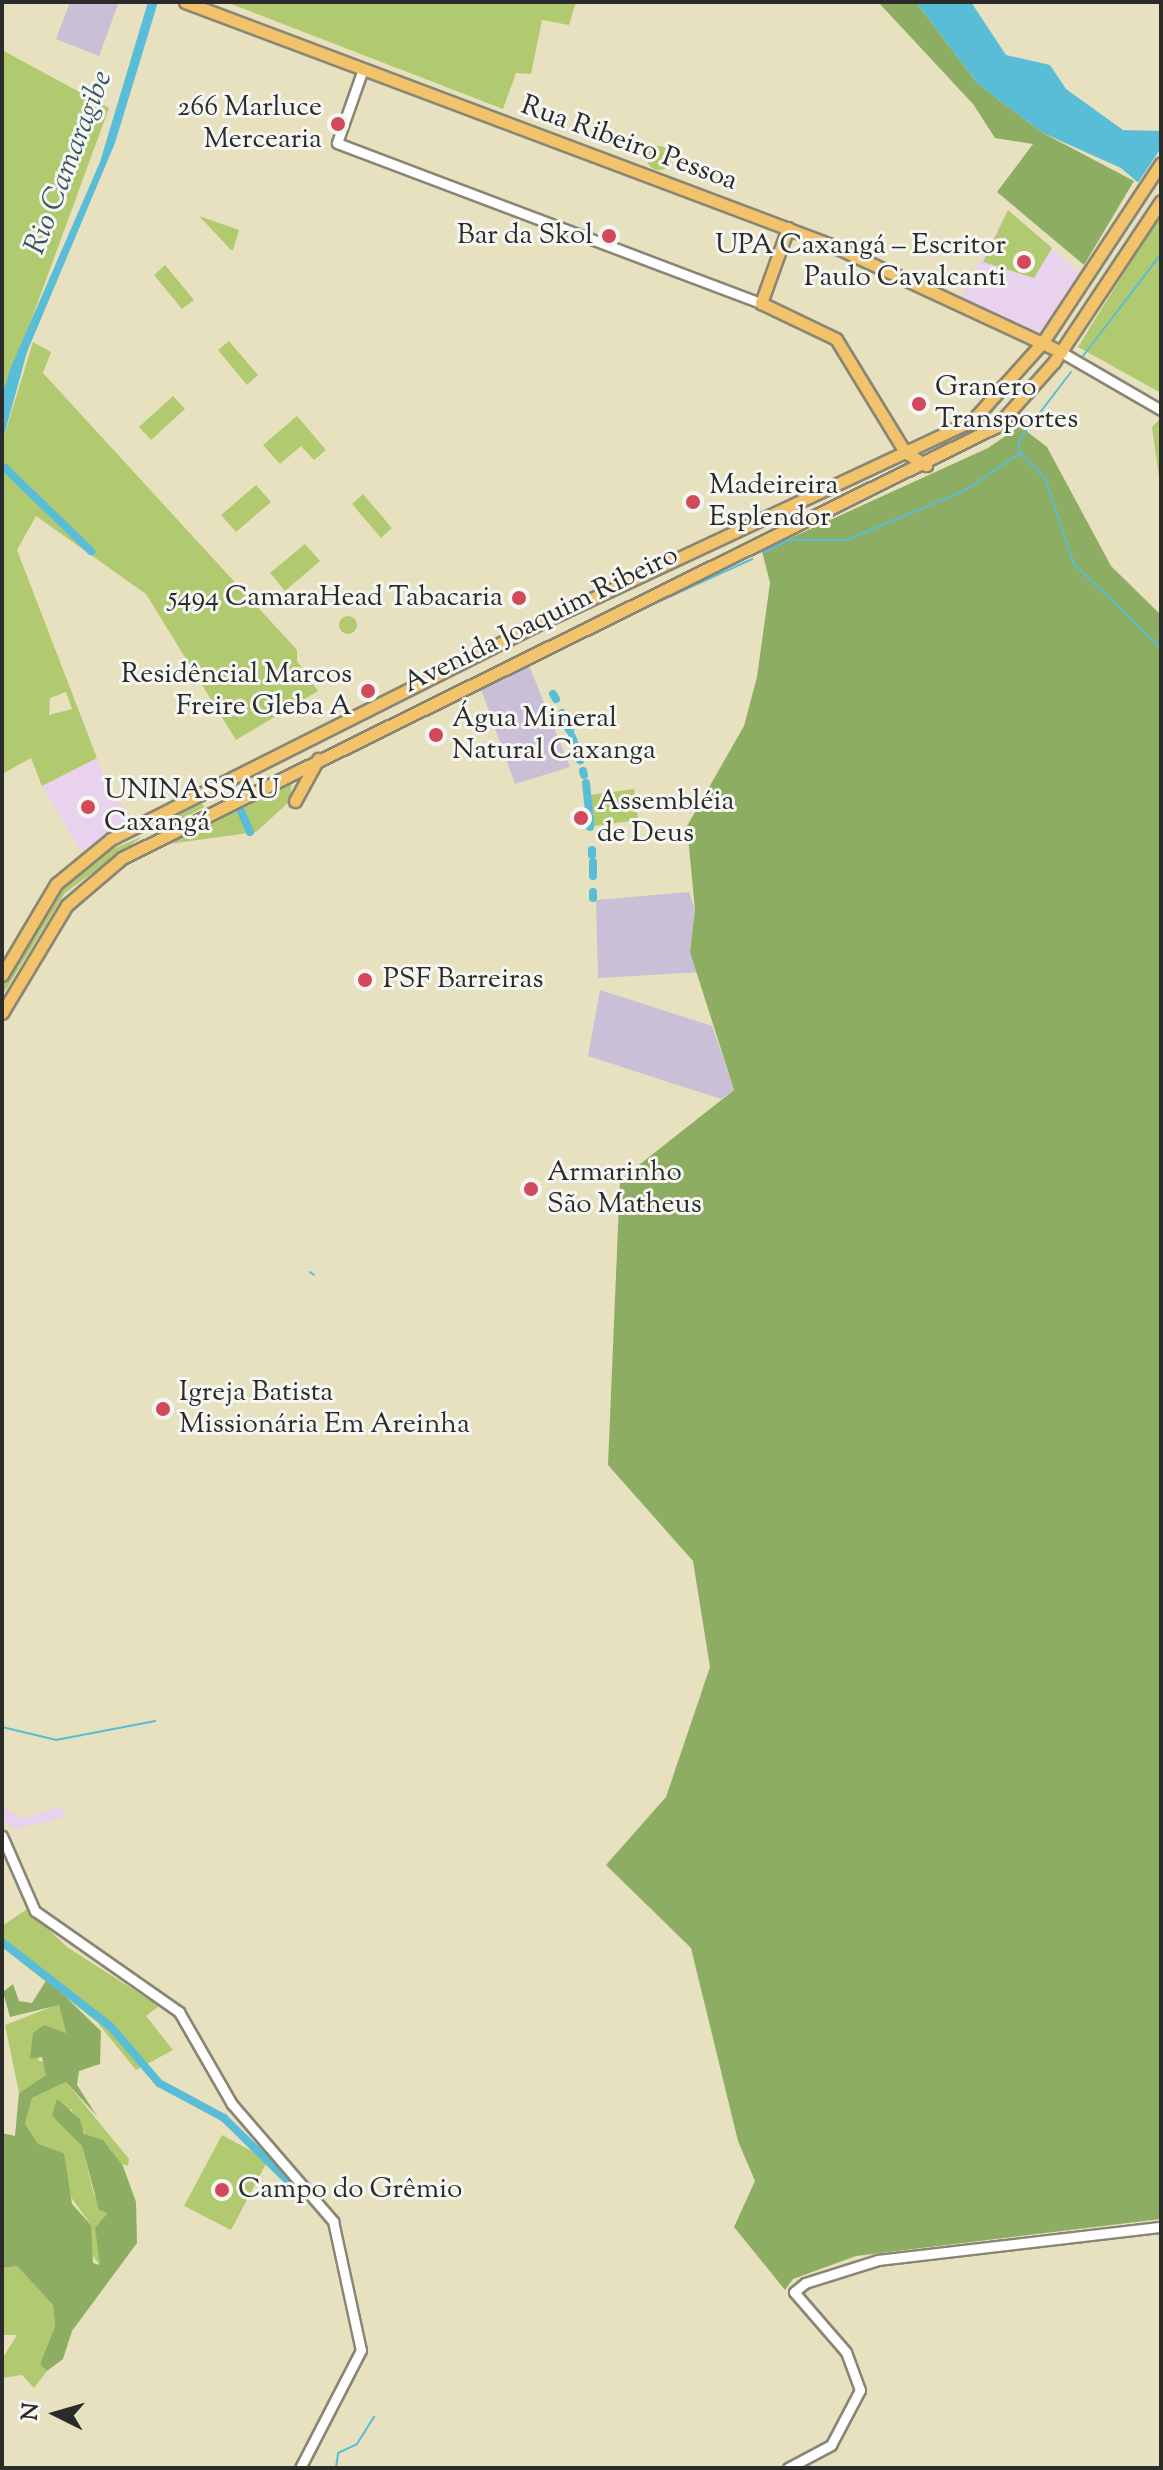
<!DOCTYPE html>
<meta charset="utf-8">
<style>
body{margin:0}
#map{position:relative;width:1163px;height:2470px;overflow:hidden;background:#e7e1bf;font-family:"Sorts Mill Goudy",serif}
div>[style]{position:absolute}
.built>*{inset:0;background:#e8d2ee}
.industrial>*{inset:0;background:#c9bfd7}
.green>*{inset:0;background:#b2ca6f}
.round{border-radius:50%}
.forest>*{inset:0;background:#8dae62}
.water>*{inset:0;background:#59bdd7}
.pier>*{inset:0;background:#e7e1bf}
.stream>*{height:2px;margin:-1px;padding:0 1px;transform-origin:1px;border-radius:1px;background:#59bdd7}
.canal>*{height:8px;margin:-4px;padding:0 4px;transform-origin:4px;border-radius:4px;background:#59bdd7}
.roads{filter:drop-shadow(2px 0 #898675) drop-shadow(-2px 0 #898675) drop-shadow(0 2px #898675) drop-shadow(0 -2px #898675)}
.minor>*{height:9px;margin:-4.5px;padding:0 4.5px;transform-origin:4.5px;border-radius:4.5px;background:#fff}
.major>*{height:11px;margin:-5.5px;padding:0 5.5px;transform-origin:5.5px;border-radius:5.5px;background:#f2c36a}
.dots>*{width:22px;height:22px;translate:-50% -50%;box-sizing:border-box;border:4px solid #f6f6f2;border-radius:50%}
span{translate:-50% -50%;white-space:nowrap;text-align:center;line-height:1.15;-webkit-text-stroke:6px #f6f6f2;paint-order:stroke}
.poi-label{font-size:28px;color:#2b2b2b}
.right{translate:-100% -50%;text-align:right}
.left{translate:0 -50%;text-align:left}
.street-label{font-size:28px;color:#2b2b2b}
.water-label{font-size:30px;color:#39575f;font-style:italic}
.frame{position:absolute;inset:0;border:4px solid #2b2b2b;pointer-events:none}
.north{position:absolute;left:16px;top:2374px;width:80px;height:80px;-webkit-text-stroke:6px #f6f6f2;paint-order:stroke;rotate:275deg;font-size:22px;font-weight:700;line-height:32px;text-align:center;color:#2b2b2b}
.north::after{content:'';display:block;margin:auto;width:28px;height:36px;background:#2b2b2b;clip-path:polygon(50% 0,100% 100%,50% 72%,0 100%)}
</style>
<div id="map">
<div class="built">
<i style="clip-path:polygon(1008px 210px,1082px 275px,1042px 336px,961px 297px)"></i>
<i style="clip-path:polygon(97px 758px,111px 794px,134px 820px,81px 851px,42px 786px)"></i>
<i style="clip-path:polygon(4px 1806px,21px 1819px,61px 1807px,65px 1817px,15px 1829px,2px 1821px)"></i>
</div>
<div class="industrial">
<i style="clip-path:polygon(70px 2px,119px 2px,99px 56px,56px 39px)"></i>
<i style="clip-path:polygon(526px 658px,570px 767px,515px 784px,478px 681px)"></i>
<i style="clip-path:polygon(689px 892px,695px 910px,690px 952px,702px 972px,598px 978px,596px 900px)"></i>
<i style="clip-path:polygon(600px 990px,712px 1026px,734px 1090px,721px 1099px,588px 1056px)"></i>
</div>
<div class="green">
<i style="clip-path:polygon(226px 2px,576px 2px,569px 25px,542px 20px,531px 74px,516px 73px,503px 109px)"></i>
<i style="clip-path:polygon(2px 50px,109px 108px,2px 400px)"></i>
<i class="round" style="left:647px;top:146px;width:24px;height:24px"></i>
<i style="clip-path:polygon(1008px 210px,1052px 248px,1034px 278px,983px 262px)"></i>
<i style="clip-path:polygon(1161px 213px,1161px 393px,1078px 347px)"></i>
<i style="clip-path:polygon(199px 216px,239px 230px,233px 250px,231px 250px)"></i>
<i style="clip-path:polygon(165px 265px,194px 300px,182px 309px,154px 275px)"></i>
<i style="clip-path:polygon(229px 341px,258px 375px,247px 385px,218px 350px)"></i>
<i style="clip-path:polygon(evenodd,33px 342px,51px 352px,43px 373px,297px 650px,297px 661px,318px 691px,236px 740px,146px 594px,36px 516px,17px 550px,97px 758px,42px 786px,31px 758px,2px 774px,2px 443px,33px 342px,66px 692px,72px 709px,49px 715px,50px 698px,66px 692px)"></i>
<i style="clip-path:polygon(173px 396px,185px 409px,151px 440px,139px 427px)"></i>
<i style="clip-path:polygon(297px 416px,326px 450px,314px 460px,301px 446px,280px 464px,263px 445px)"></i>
<i style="clip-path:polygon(1161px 418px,1161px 484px,1160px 485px,1152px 427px)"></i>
<i style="clip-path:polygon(256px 485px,271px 502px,236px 532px,221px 515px)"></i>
<i style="clip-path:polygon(363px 494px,392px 528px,381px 538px,352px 504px)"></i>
<i style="clip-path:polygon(305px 544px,320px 561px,285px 591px,270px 573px)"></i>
<i class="round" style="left:339px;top:616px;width:18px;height:18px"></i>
<i style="clip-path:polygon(292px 780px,290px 801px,256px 832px,161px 845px)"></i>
<i style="clip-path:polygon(634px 789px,638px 820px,594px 826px,589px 795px)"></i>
<i style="clip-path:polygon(202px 803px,204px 807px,156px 834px,158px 825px)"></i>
<i style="clip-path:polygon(143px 836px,65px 893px,2px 996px,2px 982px,63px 886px,101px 854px)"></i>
<i style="clip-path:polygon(27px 1909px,67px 1947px,159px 2006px,146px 2016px,173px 2050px,136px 2070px,97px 2022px,2px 1947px,2px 1926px)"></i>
<i style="clip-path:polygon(59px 2004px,66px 2034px,49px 2030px,38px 2060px,46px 2063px,46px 2075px,19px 2093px,5px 2025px)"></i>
<i style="clip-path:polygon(66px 2082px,129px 2159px,128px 2166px,118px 2163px,110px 2148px,87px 2137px,71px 2109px,59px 2120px,82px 2146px,94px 2195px,108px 2213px,100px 2266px,91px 2253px,91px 2225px,68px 2193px,64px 2153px,37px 2144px,25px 2124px,32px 2098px)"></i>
<i style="clip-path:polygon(222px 2135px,268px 2160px,231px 2230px,184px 2206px)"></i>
<i style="clip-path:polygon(17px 2266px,53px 2305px,55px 2326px,40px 2364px,47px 2371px,34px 2388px,22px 2375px,2px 2378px,2px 2359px,17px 2335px,2px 2335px,2px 2268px)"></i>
</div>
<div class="forest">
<i style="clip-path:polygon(878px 2px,916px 2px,978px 84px,1043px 133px,1134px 181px,1084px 265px,997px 192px,1033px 144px,995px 138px,973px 104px)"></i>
<i style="clip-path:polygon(1020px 426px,1047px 447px,1111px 566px,1161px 615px,1161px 2219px,856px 2256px,793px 2279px,785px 2290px,734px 2227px,755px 2181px,738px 2141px,691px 1948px,606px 1865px,666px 1797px,710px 1667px,693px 1561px,608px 1465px,620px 1180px,734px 1090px,690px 952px,695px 910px,687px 826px,744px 726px,757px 677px,770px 583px,762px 551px,988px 448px)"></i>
<i style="clip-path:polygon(47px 1979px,101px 2031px,100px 2064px,79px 2071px,77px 2085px,97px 2116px,66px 2082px,32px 2098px,25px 2124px,38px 2144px,64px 2153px,72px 2204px,91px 2225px,93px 2263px,100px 2265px,95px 2228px,108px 2213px,99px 2210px,82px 2146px,52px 2116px,57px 2099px,80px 2119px,84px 2134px,103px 2140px,123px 2166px,136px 2202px,137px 2243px,72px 2331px,63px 2359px,47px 2371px,40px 2364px,55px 2326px,53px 2305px,17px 2266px,2px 2268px,2px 2133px,15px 2136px,19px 2093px,46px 2075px,42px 2057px,30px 2059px,33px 2033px,44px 2025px,66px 2033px,59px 2005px,10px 2017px,3px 1992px,13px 1984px,19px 2001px,32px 2003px)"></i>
</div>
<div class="water">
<i style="clip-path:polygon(148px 2px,158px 2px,115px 143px,27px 352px,2px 443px,2px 395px,11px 367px,100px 162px)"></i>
<i style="clip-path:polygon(916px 2px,971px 2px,1006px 55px,1050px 65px,1066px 89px,1123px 130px,1161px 131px,1161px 202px,1121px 168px,1043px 133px,978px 84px)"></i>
</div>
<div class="pier">
<i style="clip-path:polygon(1161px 148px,1161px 206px,1135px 187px)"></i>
</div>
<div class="stream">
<i style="left:1083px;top:356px;width:128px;rotate:-52.6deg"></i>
<i style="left:1071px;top:372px;width:86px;rotate:127.4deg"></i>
<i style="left:1019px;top:440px;width:13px;rotate:86deg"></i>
<i style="left:1020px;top:453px;width:35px;rotate:45deg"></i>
<i style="left:1045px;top:478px;width:91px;rotate:71.4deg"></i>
<i style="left:1074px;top:564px;width:121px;rotate:44deg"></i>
<i style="left:763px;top:553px;width:29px;rotate:-27deg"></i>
<i style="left:789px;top:540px;width:58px"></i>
<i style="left:847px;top:540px;width:129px;rotate:-22.8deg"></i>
<i style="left:966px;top:490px;width:65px;rotate:-34.4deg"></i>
<i style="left:592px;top:632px;width:176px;rotate:-24.5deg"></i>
<i style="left:310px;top:1272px;width:5px;rotate:37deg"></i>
<i style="left:2px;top:1727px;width:56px;rotate:13.5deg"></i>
<i style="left:56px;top:1740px;width:101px;rotate:-10.9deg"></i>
<i style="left:336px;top:2468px;width:15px;rotate:-82deg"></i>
<i style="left:338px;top:2453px;width:21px;rotate:-25deg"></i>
<i style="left:357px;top:2444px;width:32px;rotate:-58deg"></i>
</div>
<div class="canal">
<i style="left:5px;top:468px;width:120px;rotate:44deg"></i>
<i style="left:553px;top:694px;width:6px;rotate:59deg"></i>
<i style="left:562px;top:713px;width:8px;rotate:67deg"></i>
<i style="left:568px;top:728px;width:4px;rotate:56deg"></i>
<i style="left:572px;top:737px;width:9px;rotate:69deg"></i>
<i style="left:576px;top:747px;width:14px;rotate:73deg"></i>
<i style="left:583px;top:771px;width:4px;rotate:76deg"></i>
<i style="left:586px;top:783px;width:29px;rotate:84deg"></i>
<i style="left:241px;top:811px;width:23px;rotate:67deg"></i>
<i style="left:590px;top:818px;width:9px;rotate:90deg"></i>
<i style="left:592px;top:850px;width:5px;rotate:90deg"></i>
<i style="left:593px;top:862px;width:14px;rotate:90deg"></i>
<i style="left:593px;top:892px;width:6px;rotate:90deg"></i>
<i style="left:2px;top:1942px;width:138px;rotate:37.9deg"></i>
<i style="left:111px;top:2027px;width:74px;rotate:49.4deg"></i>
<i style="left:159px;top:2083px;width:74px;rotate:28.3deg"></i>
<i style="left:224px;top:2118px;width:88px;rotate:44.5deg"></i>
<i style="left:287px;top:2180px;width:16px;rotate:22deg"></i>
</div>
<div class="roads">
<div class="minor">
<i style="left:363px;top:69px;width:78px;rotate:109.4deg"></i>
<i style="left:337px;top:143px;width:453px;rotate:20.7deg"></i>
<i style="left:1061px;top:352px;width:116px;rotate:30.1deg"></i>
<i style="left:2px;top:1836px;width:82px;rotate:66.3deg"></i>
<i style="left:35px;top:1911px;width:176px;rotate:35deg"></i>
<i style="left:179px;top:2012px;width:106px;rotate:60.1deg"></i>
<i style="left:232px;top:2104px;width:155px;rotate:49.2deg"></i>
<i style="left:333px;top:2221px;width:132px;rotate:77.8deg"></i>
<i style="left:361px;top:2350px;width:133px;rotate:117.3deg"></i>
<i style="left:788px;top:2468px;width:49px;rotate:-28.1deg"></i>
<i style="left:831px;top:2445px;width:62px;rotate:-62.2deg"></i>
<i style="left:860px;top:2390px;width:40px;rotate:-110.2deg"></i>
<i style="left:846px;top:2352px;width:79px;rotate:-130.9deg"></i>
<i style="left:794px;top:2292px;width:14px;rotate:-39deg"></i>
<i style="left:805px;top:2283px;width:77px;rotate:-17.5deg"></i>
<i style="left:878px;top:2260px;width:285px;rotate:-6.7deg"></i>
</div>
<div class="major">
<i style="left:185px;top:2px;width:690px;rotate:20.61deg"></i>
<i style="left:831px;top:245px;width:254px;rotate:24.9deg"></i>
<i style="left:788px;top:228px;width:80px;rotate:109.8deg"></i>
<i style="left:761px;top:303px;width:83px;rotate:25.6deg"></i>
<i style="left:836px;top:339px;width:132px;rotate:58.6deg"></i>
<i style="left:905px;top:452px;width:25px;rotate:32deg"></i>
<i style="left:295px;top:801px;width:48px;rotate:-61.3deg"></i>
<i style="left:2px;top:975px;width:106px;rotate:-59.3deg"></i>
<i style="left:56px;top:884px;width:71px;rotate:-39.3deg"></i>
<i style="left:111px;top:839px;width:476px;rotate:-26.7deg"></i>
<i style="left:536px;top:625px;width:481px;rotate:-25.1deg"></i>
<i style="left:972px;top:421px;width:106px;rotate:-48.1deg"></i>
<i style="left:1043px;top:342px;width:214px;rotate:-56.6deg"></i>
<i style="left:2px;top:1013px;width:126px;rotate:-59deg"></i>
<i style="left:67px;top:905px;width:72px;rotate:-40.5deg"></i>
<i style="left:122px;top:858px;width:976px;rotate:-26.28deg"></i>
<i style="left:997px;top:426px;width:86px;rotate:-48.3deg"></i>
<i style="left:1054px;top:362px;width:193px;rotate:-56.4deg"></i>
</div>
</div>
<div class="dots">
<i style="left:338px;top:124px;background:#d1495b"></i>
<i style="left:609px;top:236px;background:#d1495b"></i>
<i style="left:1024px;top:262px;background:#d1495b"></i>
<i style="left:919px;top:404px;background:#d1495b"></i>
<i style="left:693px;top:502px;background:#d1495b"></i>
<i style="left:519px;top:598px;background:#d1495b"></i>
<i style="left:368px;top:691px;background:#d1495b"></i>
<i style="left:436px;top:735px;background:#d1495b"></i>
<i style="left:88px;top:807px;background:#d1495b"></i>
<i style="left:581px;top:818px;background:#d1495b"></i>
<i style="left:365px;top:980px;background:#d1495b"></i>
<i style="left:531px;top:1189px;background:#d1495b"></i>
<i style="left:163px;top:1409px;background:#d1495b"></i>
<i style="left:222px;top:2190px;background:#d1495b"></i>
</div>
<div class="poi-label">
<span class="right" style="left:322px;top:124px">266 Marluce<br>Mercearia</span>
<span class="right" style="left:593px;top:236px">Bar da Skol</span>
<span class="right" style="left:1006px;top:262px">UPA Caxangá – Escritor<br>Paulo Cavalcanti</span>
<span class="left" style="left:935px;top:404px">Granero<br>Transportes</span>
<span class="left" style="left:709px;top:502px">Madeireira<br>Esplendor</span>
<span class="right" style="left:503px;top:598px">5494 CamaraHead Tabacaria</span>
<span class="right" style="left:352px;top:691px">Residêncial Marcos<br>Freire Gleba A</span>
<span class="left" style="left:452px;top:735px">Água Mineral<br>Natural Caxanga</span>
<span class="left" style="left:104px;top:807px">UNINASSAU<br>Caxangá</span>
<span class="left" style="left:597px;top:818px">Assembléia<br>de Deus</span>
<span class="left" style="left:383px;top:980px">PSF Barreiras</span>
<span class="left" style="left:547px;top:1189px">Armarinho<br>São Matheus</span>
<span class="left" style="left:179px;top:1409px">Igreja Batista<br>Missionária Em Areinha</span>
<span class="left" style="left:238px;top:2190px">Campo do Grêmio</span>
</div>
<div class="street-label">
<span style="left:629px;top:144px;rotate:20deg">Rua Ribeiro Pessoa</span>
<span style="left:541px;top:620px;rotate:-26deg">Avenida Joaquim Ribeiro</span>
</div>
<div class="water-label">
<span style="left:70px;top:163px;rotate:-69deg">Rio Camaragibe</span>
</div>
<div class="frame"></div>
<div class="north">N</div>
</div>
